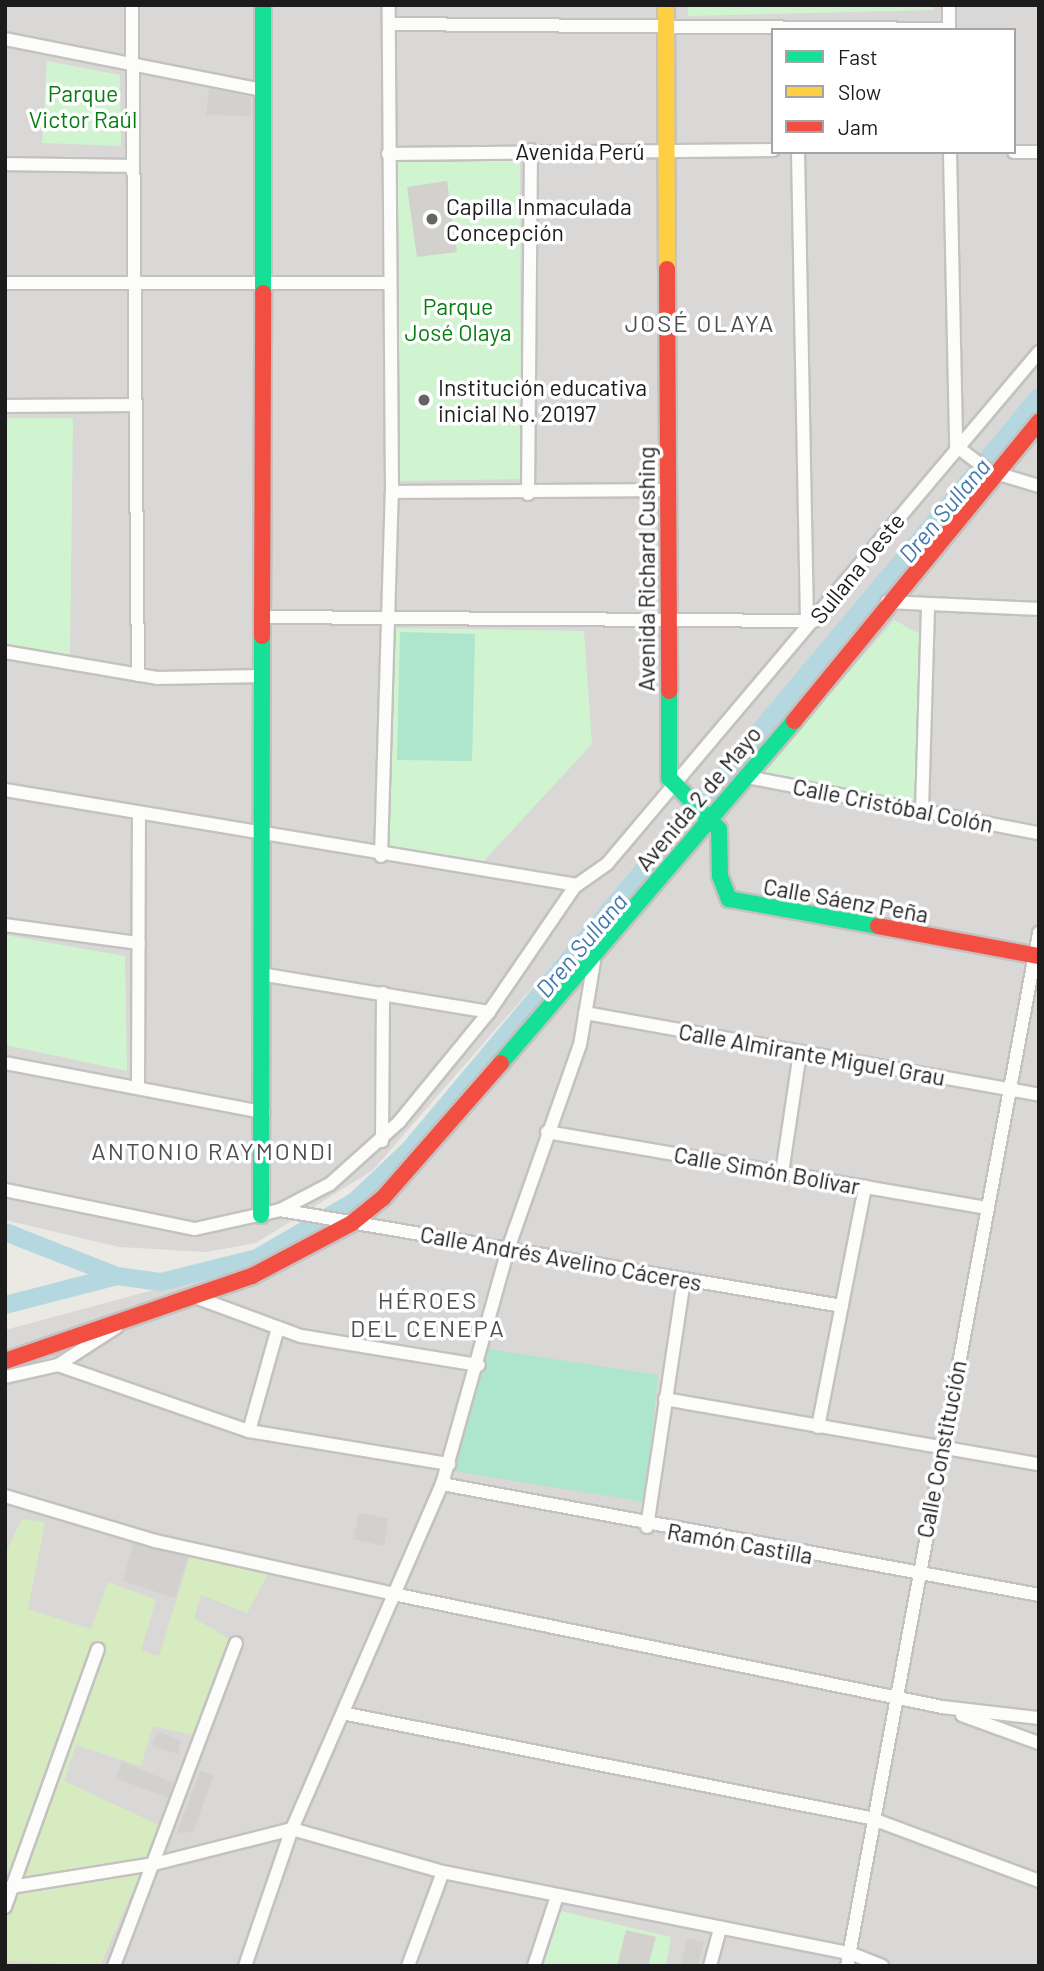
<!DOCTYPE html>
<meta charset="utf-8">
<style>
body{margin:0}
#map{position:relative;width:1044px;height:1971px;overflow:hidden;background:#ebe9e4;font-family:Barlow,sans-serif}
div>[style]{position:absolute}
.residential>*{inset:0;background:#dad8d6}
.grass>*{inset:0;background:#d7ebc0}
.park>*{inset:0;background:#d0f3d0}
.pitch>*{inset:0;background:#ade5cd}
.canal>*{height:18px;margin:-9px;padding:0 9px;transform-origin:9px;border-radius:9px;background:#b5d7e0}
.building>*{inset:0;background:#d3d1cd}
.roads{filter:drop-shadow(2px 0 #c3c2c0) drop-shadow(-2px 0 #c3c2c0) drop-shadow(0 2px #c3c2c0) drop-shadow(0 -2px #c3c2c0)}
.street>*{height:12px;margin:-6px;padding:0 6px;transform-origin:6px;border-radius:6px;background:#fcfcfb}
.fast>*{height:16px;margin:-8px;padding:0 8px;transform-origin:8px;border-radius:8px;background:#16e098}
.slow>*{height:16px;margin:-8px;padding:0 8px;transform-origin:8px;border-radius:8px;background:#ffcf43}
.jam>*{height:16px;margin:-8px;padding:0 8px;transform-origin:8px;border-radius:8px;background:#f24e42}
.dots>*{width:19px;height:19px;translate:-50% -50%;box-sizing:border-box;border:4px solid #fff;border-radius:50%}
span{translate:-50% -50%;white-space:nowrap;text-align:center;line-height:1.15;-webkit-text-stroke:7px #fff;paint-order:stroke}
.park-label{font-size:23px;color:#067e11}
.street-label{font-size:23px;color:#1c1c1c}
.poi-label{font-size:23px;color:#1c1c1c}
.left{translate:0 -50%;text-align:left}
.neighbourhood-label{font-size:24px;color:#4f4f4f;letter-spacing:2px}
.water-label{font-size:24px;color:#4479b0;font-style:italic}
.frame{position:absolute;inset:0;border:7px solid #1c1c1c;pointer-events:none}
.legend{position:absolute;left:771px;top:28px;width:245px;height:126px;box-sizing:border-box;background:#fff;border:2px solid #a4a4a4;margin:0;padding:9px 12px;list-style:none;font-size:21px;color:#1c1c1c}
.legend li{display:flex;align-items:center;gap:14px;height:35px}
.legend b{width:35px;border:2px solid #a4a4a4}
</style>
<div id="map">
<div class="residential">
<i style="clip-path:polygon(evenodd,5px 5px,1039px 5px,1039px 406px,373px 1170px,256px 1243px,206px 1252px,119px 1247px,5px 1220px,5px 5px,773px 30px,1014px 30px,1014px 152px,773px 152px,773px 30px)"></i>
<i style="clip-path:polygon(1039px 410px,1039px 1966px,5px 1966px,5px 1330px,243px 1266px,359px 1208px,410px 1164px)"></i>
</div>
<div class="grass">
<i style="clip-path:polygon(22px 1519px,45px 1522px,28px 1609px,91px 1629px,108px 1582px,156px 1600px,141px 1650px,159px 1656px,190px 1556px,269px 1572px,247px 1613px,201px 1595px,194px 1618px,236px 1643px,197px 1736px,153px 1726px,141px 1766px,76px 1745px,64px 1781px,161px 1826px,100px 1966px,5px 1961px,5px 1554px)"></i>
</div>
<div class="park">
<i style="clip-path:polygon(688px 5px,934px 5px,934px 10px,688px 16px)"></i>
<i style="clip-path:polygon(47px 61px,120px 75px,121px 146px,42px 143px)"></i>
<i style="clip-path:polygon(396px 158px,520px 159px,521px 479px,397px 481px)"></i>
<i style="clip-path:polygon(5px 418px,73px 418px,70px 658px,5px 645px)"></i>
<i style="clip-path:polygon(894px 620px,924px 636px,916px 802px,759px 776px)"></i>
<i style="clip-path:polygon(396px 628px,584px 631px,592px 744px,481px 864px,380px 847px)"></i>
<i style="clip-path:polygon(5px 935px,125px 956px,127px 1071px,5px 1045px)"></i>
<i style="clip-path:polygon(561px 1911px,671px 1937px,666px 1966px,543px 1966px)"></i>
</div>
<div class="pitch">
<i style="clip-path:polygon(400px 632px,475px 634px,472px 761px,397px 760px)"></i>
<i style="clip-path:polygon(489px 1349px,658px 1375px,645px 1502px,454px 1471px)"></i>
</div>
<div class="canal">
<i style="left:5px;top:1232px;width:120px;rotate:21.4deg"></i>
<i style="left:5px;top:1305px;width:116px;rotate:-14.5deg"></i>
<i style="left:117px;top:1276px;width:44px;rotate:7.8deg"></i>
<i style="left:161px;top:1282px;width:99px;rotate:-14deg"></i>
<i style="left:257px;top:1258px;width:113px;rotate:-30.2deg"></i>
<i style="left:355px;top:1201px;width:74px;rotate:-43.4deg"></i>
<i style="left:409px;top:1150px;width:982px;rotate:-50.08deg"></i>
</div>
<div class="building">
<i style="clip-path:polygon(209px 88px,251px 97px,251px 116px,206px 115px)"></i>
<i style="clip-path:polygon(447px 181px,457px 252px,417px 257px,407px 187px)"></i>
<i style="clip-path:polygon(359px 1513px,388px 1518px,384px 1546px,353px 1539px)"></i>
<i style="clip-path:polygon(133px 1543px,188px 1557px,175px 1598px,123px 1581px)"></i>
<i style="clip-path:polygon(158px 1731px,181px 1741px,178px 1754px,152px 1746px)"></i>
<i style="clip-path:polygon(122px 1762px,174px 1783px,168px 1798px,116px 1778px)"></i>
<i style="clip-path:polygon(200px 1771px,214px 1775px,193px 1832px,177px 1833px)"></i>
<i style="clip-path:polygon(626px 1930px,656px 1937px,648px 1966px,617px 1966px)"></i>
<i style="clip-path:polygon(687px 1938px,704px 1942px,698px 1966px,680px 1966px)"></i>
</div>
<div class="roads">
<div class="street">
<i style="left:132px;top:5px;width:670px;rotate:89.49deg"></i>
<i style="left:949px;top:5px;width:25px;rotate:90deg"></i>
<i style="left:389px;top:24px;width:560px;rotate:0.51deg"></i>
<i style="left:5px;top:39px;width:262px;rotate:11.2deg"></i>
<i style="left:798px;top:152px;width:468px;rotate:88.9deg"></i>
<i style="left:950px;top:152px;width:294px;rotate:88.8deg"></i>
<i style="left:956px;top:446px;width:41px;rotate:37.1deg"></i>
<i style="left:989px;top:471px;width:52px;rotate:16.7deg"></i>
<i style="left:1014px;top:152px;width:25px"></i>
<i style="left:388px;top:154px;width:385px;rotate:-0.6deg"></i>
<i style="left:5px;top:164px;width:126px;rotate:0.9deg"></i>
<i style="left:5px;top:283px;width:383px"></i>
<i style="left:5px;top:406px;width:130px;rotate:-0.4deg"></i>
<i style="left:392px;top:492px;width:275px;rotate:-0.4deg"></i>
<i style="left:528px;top:494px;width:344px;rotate:-89.5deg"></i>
<i style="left:887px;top:602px;width:152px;rotate:2.6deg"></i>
<i style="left:263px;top:617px;width:551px;rotate:0.42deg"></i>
<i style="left:5px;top:652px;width:154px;rotate:9.7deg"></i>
<i style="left:157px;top:678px;width:106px;rotate:-1.1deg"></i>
<i style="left:747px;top:777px;width:297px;rotate:10.9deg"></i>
<i style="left:5px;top:790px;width:580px;rotate:9.43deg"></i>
<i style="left:577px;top:885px;width:37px;rotate:-35deg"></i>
<i style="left:607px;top:864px;width:670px;rotate:-49.84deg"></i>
<i style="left:922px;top:810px;width:204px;rotate:-88.3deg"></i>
<i style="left:381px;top:856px;width:364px;rotate:-88.3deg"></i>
<i style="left:392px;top:492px;width:487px;rotate:-90.4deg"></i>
<i style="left:5px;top:925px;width:135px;rotate:7.7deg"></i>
<i style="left:266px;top:975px;width:226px;rotate:9.4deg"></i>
<i style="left:585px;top:1013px;width:461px;rotate:10.2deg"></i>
<i style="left:5px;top:1063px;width:263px;rotate:10.8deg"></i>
<i style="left:138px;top:1088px;width:274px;rotate:-89.8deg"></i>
<i style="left:547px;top:1132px;width:447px;rotate:9.8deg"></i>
<i style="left:382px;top:1141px;width:148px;rotate:-89.6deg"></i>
<i style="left:782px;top:1173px;width:122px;rotate:-81.5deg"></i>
<i style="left:5px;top:1190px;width:194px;rotate:11.6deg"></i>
<i style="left:195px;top:1229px;width:87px;rotate:-12.6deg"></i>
<i style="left:280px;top:1210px;width:56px;rotate:-27.5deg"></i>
<i style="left:330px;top:1184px;width:93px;rotate:-41.9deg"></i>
<i style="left:399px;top:1122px;width:142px;rotate:-50.7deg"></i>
<i style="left:489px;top:1012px;width:154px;rotate:-55.6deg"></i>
<i style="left:280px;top:1210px;width:570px;rotate:9.69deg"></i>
<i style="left:195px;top:1297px;width:113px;rotate:20.2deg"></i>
<i style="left:301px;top:1336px;width:180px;rotate:9.3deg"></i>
<i style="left:58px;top:1365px;width:202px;rotate:19.1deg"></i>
<i style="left:249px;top:1431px;width:203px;rotate:9.4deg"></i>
<i style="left:5px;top:1377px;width:54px;rotate:-12.8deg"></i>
<i style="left:58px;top:1365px;width:70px;rotate:-32.8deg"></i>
<i style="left:665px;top:1399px;width:380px;rotate:9.9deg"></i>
<i style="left:818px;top:1427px;width:245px;rotate:-78.9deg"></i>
<i style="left:249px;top:1431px;width:107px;rotate:-74.3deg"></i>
<i style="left:442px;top:1484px;width:607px;rotate:10.53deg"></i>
<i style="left:5px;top:1496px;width:157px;rotate:16.7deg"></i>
<i style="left:155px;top:1541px;width:249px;rotate:12.5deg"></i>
<i style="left:398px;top:1595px;width:555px;rotate:11.63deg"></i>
<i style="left:942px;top:1707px;width:98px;rotate:6.5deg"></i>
<i style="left:647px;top:1527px;width:251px;rotate:-81.5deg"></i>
<i style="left:347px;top:1714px;width:533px;rotate:11.25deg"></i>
<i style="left:870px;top:1818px;width:180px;rotate:20.4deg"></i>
<i style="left:962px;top:1715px;width:82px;rotate:20deg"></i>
<i style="left:5px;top:1888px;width:151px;rotate:-9.2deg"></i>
<i style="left:154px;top:1864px;width:142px;rotate:-14.2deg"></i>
<i style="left:292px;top:1829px;width:157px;rotate:15.9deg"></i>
<i style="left:443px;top:1872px;width:415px;rotate:11.3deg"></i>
<i style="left:850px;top:1953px;width:35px;rotate:22deg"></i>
<i style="left:5px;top:1907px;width:274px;rotate:-70.2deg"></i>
<i style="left:114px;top:1966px;width:345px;rotate:-69.3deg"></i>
<i style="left:245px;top:1966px;width:145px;rotate:-71.1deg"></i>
<i style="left:292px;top:1829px;width:376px;rotate:-66.5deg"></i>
<i style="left:442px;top:1484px;width:244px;rotate:-74.3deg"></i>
<i style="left:508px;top:1249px;width:216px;rotate:-70.6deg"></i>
<i style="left:580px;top:1045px;width:85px;rotate:-80.5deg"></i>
<i style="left:408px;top:1966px;width:100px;rotate:-69.6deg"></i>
<i style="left:534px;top:1966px;width:74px;rotate:-71.8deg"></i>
<i style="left:710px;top:1966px;width:38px;rotate:-75deg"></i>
<i style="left:847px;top:1966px;width:1051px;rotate:-79.47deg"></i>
</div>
<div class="fast">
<i style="left:263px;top:293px;width:288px;rotate:-90deg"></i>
<i style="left:669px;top:691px;width:87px;rotate:90deg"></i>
<i style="left:669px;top:778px;width:71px;rotate:45.6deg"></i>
<i style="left:719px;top:829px;width:47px;rotate:88.8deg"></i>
<i style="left:720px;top:876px;width:25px;rotate:69deg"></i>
<i style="left:729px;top:899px;width:151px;rotate:10.3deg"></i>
<i style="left:501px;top:1063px;width:450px;rotate:-49.4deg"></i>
<i style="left:261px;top:1215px;width:579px;rotate:-89.9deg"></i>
</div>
<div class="slow">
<i style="left:666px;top:5px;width:264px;rotate:89.8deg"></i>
</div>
<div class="jam">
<i style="left:667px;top:269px;width:422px;rotate:89.7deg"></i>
<i style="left:262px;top:636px;width:343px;rotate:-89.8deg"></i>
<i style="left:794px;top:721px;width:387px;rotate:-50.7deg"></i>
<i style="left:878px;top:926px;width:164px;rotate:10.6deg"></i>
<i style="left:5px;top:1361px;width:261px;rotate:-19deg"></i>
<i style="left:252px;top:1276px;width:113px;rotate:-27.9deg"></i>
<i style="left:352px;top:1223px;width:40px;rotate:-39deg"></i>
<i style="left:383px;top:1198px;width:179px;rotate:-48.8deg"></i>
</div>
</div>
<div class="dots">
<i style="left:432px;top:219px;background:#646462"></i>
<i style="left:424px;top:400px;background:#646462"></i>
</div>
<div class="park-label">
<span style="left:83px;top:106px">Parque<br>Victor Raúl</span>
<span style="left:458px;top:319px">Parque<br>José Olaya</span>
</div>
<div class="street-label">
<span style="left:580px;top:151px">Avenida Perú</span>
<span style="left:857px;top:568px;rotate:-51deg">Sullana Oeste</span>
<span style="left:646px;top:569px;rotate:-90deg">Avenida Richard Cushing</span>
<span style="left:698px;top:798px;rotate:-50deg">Avenida 2 de Mayo</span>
<span style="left:893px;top:805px;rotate:11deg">Calle Cristóbal Colón</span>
<span style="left:846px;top:900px;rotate:10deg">Calle Sáenz Peña</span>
<span style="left:812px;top:1054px;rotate:10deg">Calle Almirante Miguel Grau</span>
<span style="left:767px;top:1170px;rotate:10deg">Calle Simón Bolívar</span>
<span style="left:561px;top:1258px;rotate:10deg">Calle Andrés Avelino Cáceres</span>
<span style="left:941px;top:1449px;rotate:-79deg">Calle Constitución</span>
<span style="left:740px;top:1543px;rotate:10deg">Ramón Castilla</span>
</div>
<div class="poi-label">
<span class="left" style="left:446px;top:219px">Capilla Inmaculada<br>Concepción</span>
<span class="left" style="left:438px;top:400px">Institución educativa<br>inicial No. 20197</span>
</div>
<div class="neighbourhood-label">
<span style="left:700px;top:323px">JOSÉ OLAYA</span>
<span style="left:213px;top:1151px">ANTONIO RAYMONDI</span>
<span style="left:428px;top:1314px">HÉROES<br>DEL CENEPA</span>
</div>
<div class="water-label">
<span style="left:944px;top:510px;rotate:-50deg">Dren Sullana</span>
<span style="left:581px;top:945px;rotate:-50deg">Dren Sullana</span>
</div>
<div class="frame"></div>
<ul class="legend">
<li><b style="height:9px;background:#16e098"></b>Fast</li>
<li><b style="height:9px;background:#ffcf43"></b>Slow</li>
<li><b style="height:9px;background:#f24e42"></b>Jam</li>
</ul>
</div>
